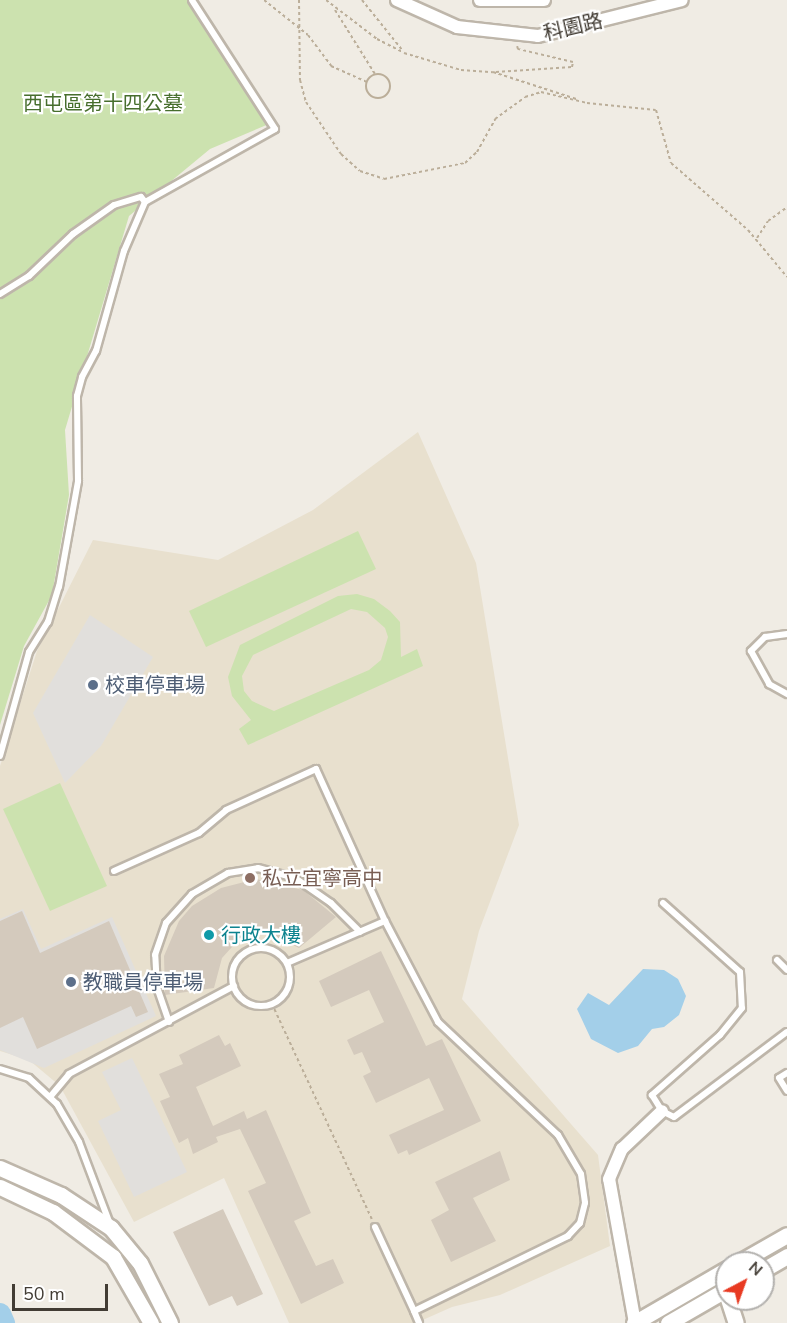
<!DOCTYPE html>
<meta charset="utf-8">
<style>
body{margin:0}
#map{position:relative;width:787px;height:1323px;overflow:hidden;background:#f0ece4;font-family:"Nunito Sans","Noto Sans TC",sans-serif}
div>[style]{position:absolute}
.education>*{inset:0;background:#e8e0ce}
.green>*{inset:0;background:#cce2af}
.parking>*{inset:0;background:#e1dfdc}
.water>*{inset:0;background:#a3cfe9}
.river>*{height:22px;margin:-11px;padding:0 11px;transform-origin:11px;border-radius:11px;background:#a3cfe9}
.building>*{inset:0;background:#d4cabd}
.path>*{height:2px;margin-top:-1px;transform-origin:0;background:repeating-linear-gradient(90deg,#bbae99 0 3px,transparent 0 6px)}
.path>.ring{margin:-1px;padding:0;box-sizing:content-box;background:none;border:2px solid #bbae99;border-radius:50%}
.roads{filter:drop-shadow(2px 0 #beb6aa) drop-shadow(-2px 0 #beb6aa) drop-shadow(0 2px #beb6aa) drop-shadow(0 -2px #beb6aa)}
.service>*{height:6px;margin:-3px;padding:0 3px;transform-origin:3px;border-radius:3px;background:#fff}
.service>.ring{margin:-3px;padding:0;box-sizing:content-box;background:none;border:6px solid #fff;border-radius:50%}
.minor>*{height:12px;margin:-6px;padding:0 6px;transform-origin:6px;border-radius:6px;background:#fff}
.tertiary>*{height:15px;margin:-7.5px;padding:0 7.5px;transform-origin:7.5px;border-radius:7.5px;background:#fff}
.dots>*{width:16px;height:16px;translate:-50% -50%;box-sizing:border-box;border:3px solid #fff;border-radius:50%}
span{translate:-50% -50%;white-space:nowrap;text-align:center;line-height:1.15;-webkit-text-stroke:4.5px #fff;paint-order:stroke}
.street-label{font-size:20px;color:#423c34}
.park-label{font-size:20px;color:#476e2d}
.service-label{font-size:20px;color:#4e5e75}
.left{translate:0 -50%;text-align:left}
.education-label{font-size:20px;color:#785e54}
.culture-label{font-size:20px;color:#0d838f}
.north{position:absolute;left:715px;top:1251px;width:60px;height:60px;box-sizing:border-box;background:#fff;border:2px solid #b3b1ae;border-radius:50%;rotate:41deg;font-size:16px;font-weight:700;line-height:24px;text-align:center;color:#423c34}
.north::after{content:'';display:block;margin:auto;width:21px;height:27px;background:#e83a22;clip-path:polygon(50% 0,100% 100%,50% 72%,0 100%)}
.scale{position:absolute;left:12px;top:1284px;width:96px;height:27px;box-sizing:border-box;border:3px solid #423c34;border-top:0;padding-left:8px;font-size:18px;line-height:21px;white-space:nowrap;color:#423c34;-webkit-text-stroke:4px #fff;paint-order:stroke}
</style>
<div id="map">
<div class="education">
<i style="clip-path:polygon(418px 432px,476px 563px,519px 825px,479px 931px,462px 999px,598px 1155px,610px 1246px,500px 1295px,452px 1307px,416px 1323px,289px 1323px,224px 1178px,134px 1222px,60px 1086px,29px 1060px,0 1051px,0 766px,37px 651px,93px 540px,218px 560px,313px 510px)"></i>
</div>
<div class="green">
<i style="clip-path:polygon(0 0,194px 0,276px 121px,210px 149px,129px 216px,65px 430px,69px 495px,52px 595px,24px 646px,0 725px)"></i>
<i style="clip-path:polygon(358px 531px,376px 569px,206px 647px,189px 611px)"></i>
<i style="clip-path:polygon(evenodd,357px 594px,374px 599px,390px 611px,400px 622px,401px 657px,417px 649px,423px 666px,248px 745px,239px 729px,251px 720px,232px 696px,228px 677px,240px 645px,338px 596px,357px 594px,351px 609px,367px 612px,385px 628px,388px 637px,381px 660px,369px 670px,274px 711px,252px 701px,244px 691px,242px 676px,253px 655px,351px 609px)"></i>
<i style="clip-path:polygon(60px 783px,107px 886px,50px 911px,3px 809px)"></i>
</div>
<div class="parking">
<i style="clip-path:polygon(90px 615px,153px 657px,101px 746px,65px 783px,33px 713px)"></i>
<i style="clip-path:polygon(23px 909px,41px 949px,112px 917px,156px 1016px,44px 1068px,0 1050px,0 919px)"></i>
<i style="clip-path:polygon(132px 1058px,187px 1172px,134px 1197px,98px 1121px,121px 1110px,102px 1072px)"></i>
</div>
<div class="water">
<i style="clip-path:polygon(643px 969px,664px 970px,678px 979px,686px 996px,679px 1015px,664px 1027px,652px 1029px,638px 1046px,618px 1053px,591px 1039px,577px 1009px,588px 993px,609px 1005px)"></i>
</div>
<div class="river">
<i style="left:0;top:1314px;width:10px;rotate:66deg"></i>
</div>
<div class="building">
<i style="clip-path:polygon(256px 879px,303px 890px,336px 917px,299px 948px,268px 933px,241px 937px,222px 958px,214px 988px,165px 995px,164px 956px,179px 921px,192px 906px,221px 888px)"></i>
<i style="clip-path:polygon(22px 911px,40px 953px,109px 921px,148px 1012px,136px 1017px,131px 1006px,37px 1049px,23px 1017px,0 1028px,0 921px)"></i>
<i style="clip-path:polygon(381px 951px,426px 1046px,442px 1039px,481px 1121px,409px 1155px,407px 1150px,398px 1154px,389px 1135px,444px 1110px,429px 1078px,376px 1103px,363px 1076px,371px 1072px,362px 1052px,354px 1055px,347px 1040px,384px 1022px,369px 990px,331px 1007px,319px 981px)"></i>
<i style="clip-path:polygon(219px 1035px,225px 1046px,230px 1043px,241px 1066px,196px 1087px,213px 1126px,244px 1111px,247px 1119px,266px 1110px,311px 1213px,294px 1221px,316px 1266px,333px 1259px,344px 1283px,301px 1304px,248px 1191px,266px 1183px,240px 1129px,216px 1137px,218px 1142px,193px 1154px,188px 1138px,179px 1143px,160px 1101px,170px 1097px,159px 1074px,183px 1064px,179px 1055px)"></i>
<i style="clip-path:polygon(500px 1151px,510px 1180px,473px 1198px,496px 1241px,451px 1262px,431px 1220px,449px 1210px,435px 1182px)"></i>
<i style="clip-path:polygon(223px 1209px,263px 1294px,237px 1306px,232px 1296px,209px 1306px,173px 1232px)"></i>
</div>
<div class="path">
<i style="left:264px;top:0;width:56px;rotate:38.5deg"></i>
<i style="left:308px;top:35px;width:39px;rotate:53deg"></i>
<i style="left:331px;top:66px;width:39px;rotate:24deg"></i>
<i style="left:299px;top:0;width:80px;rotate:89.3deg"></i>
<i style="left:300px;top:80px;width:23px;rotate:75deg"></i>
<i style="left:306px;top:102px;width:63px;rotate:56.1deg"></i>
<i style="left:341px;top:154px;width:25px;rotate:42deg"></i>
<i style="left:360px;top:171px;width:25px;rotate:18deg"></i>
<i style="left:384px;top:179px;width:83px;rotate:-11.2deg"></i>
<i style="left:465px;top:163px;width:16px;rotate:-43deg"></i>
<i style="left:477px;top:152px;width:38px;rotate:-61deg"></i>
<i style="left:495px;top:119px;width:37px;rotate:-36deg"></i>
<i style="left:525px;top:97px;width:17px;rotate:-17deg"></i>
<i style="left:541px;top:92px;width:47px;rotate:13.4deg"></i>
<i style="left:587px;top:103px;width:69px;rotate:5.8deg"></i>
<i style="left:656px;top:110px;width:55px;rotate:74.2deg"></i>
<i style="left:671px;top:163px;width:102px;rotate:41deg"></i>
<i style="left:748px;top:230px;width:61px;rotate:50.3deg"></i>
<i style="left:326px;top:0;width:64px;rotate:37.4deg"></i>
<i style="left:377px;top:39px;width:30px;rotate:27deg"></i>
<i style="left:404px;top:53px;width:59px;rotate:16.6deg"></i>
<i style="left:461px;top:70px;width:32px;rotate:4deg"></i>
<i style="left:493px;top:72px;width:90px;rotate:18deg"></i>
<i style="left:362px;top:0;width:65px;rotate:51.2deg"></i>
<i style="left:335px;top:10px;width:75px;rotate:58deg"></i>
<i style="left:496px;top:72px;width:76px;rotate:-3.8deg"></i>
<i style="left:572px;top:67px;width:5px;rotate:-79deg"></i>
<i style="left:573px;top:62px;width:57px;rotate:-166.7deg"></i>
<i style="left:518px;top:49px;width:3px;rotate:-108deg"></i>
<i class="ring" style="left:366px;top:74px;width:22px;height:22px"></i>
<i style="left:757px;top:238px;width:20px;rotate:-57deg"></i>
<i style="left:768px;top:221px;width:24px;rotate:-36deg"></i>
<i style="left:272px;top:1004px;width:237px;rotate:65.1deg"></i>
</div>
<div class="roads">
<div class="service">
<i style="left:0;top:294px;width:34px;rotate:-32deg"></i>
<i style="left:29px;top:276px;width:61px;rotate:-43.7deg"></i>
<i style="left:73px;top:234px;width:50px;rotate:-35.3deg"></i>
<i style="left:114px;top:205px;width:28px;rotate:-17deg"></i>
<i style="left:141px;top:197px;width:6px;rotate:51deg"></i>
<i style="left:787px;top:634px;width:22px;rotate:172deg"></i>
<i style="left:765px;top:637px;width:20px;rotate:135deg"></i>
<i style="left:751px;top:651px;width:38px;rotate:61deg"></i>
<i style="left:769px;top:684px;width:21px;rotate:29deg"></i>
<i style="left:0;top:756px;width:108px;rotate:-74.4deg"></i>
<i style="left:29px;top:652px;width:36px;rotate:-58deg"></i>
<i style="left:48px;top:622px;width:37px;rotate:-73deg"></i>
<i style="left:59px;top:587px;width:108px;rotate:-79.8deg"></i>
<i style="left:78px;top:481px;width:85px;rotate:-90.7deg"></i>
<i style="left:77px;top:396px;width:20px;rotate:-75deg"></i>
<i style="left:82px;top:377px;width:30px;rotate:-62deg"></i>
<i style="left:96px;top:351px;width:104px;rotate:-74.4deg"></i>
<i style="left:124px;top:251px;width:53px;rotate:-66.8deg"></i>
<i style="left:145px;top:202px;width:149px;rotate:-29.3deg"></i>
<i style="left:275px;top:129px;width:153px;rotate:-122.8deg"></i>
<i style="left:114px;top:871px;width:93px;rotate:-24.1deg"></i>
<i style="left:199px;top:833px;width:35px;rotate:-40deg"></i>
<i style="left:226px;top:810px;width:99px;rotate:-24.5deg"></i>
<i style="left:316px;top:769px;width:167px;rotate:65.6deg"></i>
<i style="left:663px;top:903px;width:103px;rotate:41.9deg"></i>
<i style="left:740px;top:972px;width:36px;rotate:87deg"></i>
<i style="left:742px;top:1008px;width:35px;rotate:129deg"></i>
<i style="left:720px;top:1035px;width:91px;rotate:138.6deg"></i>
<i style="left:652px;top:1095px;width:19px;rotate:58deg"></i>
<i style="left:662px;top:1111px;width:13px;rotate:27deg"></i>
<i style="left:674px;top:1117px;width:141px;rotate:-37deg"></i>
<i class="ring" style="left:232px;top:948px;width:52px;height:52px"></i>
<i style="left:777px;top:960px;width:14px;rotate:45deg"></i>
<i style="left:287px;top:963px;width:107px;rotate:-23.2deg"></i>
<i style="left:385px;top:921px;width:114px;rotate:62.3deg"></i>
<i style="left:438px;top:1022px;width:165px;rotate:43.3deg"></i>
<i style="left:558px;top:1135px;width:45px;rotate:59.5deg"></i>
<i style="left:581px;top:1174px;width:29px;rotate:82deg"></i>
<i style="left:585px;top:1203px;width:21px;rotate:104deg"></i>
<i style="left:580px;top:1223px;width:18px;rotate:133deg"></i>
<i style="left:568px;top:1236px;width:171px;rotate:154deg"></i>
<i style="left:414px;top:1311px;width:13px;rotate:67deg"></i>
<i style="left:169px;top:1022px;width:36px;rotate:-109deg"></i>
<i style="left:157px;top:988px;width:33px;rotate:-93deg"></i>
<i style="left:155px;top:955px;width:34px;rotate:-71deg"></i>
<i style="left:166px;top:923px;width:39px;rotate:-48deg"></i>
<i style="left:192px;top:894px;width:42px;rotate:-30.3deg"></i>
<i style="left:228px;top:873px;width:30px;rotate:-9deg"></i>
<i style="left:258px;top:868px;width:38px;rotate:15deg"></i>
<i style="left:295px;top:878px;width:44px;rotate:34.8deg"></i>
<i style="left:331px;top:903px;width:41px;rotate:45deg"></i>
<i style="left:0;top:1069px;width:30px;rotate:17deg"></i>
<i style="left:29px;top:1078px;width:38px;rotate:43deg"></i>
<i style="left:57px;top:1104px;width:44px;rotate:59.9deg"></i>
<i style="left:79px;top:1142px;width:88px;rotate:69.3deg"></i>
<i style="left:787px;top:1073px;width:9px;rotate:148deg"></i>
<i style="left:779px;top:1078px;width:15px;rotate:58deg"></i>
<i style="left:50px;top:1097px;width:30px;rotate:-50deg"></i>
<i style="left:69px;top:1074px;width:187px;rotate:-28.1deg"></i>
<i style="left:375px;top:1227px;width:93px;rotate:65.1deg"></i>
</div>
<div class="minor">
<i style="left:397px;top:0;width:66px;rotate:24.2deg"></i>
<i style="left:457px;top:27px;width:81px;rotate:6.3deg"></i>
<i style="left:538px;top:36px;width:148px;rotate:-14deg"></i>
<i style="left:480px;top:0;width:64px"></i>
<i style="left:635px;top:1323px;width:146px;rotate:-100.2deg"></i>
<i style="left:609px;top:1179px;width:33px;rotate:-67deg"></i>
<i style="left:622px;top:1149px;width:55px;rotate:-43.5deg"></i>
</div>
<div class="tertiary">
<i style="left:0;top:1168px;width:67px;rotate:23.9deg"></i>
<i style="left:61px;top:1195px;width:60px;rotate:33.4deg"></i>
<i style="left:111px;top:1228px;width:45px;rotate:50.4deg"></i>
<i style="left:140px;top:1263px;width:67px;rotate:63.4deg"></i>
<i style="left:0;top:1187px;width:59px;rotate:25.3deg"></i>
<i style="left:53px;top:1212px;width:75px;rotate:36.9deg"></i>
<i style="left:113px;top:1257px;width:76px;rotate:60.1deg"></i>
<i style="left:738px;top:1263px;width:56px;rotate:-29.7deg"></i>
<i style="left:763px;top:1270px;width:28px;rotate:-30deg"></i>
<i style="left:728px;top:1299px;width:25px;rotate:72deg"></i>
<i style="left:634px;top:1323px;width:108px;rotate:-30.1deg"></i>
<i style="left:668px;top:1323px;width:68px;rotate:-30deg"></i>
</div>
</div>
<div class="dots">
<i style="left:93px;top:685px;background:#5c6f8a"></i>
<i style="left:250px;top:878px;background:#8d6e63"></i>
<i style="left:209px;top:935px;background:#0f9aa8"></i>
<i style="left:71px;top:982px;background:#5c6f8a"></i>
</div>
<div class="street-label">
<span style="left:573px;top:27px;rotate:-13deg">科園路</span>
</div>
<div class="park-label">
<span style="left:103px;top:103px">西屯區第十四公墓</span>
</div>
<div class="service-label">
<span class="left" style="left:105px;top:685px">校車停車場</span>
<span class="left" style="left:83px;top:982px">教職員停車場</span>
</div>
<div class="education-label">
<span class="left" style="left:262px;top:878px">私立宜寧高中</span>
</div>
<div class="culture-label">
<span class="left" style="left:221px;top:935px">行政大樓</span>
</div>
<div class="north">N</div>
<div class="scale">50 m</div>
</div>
